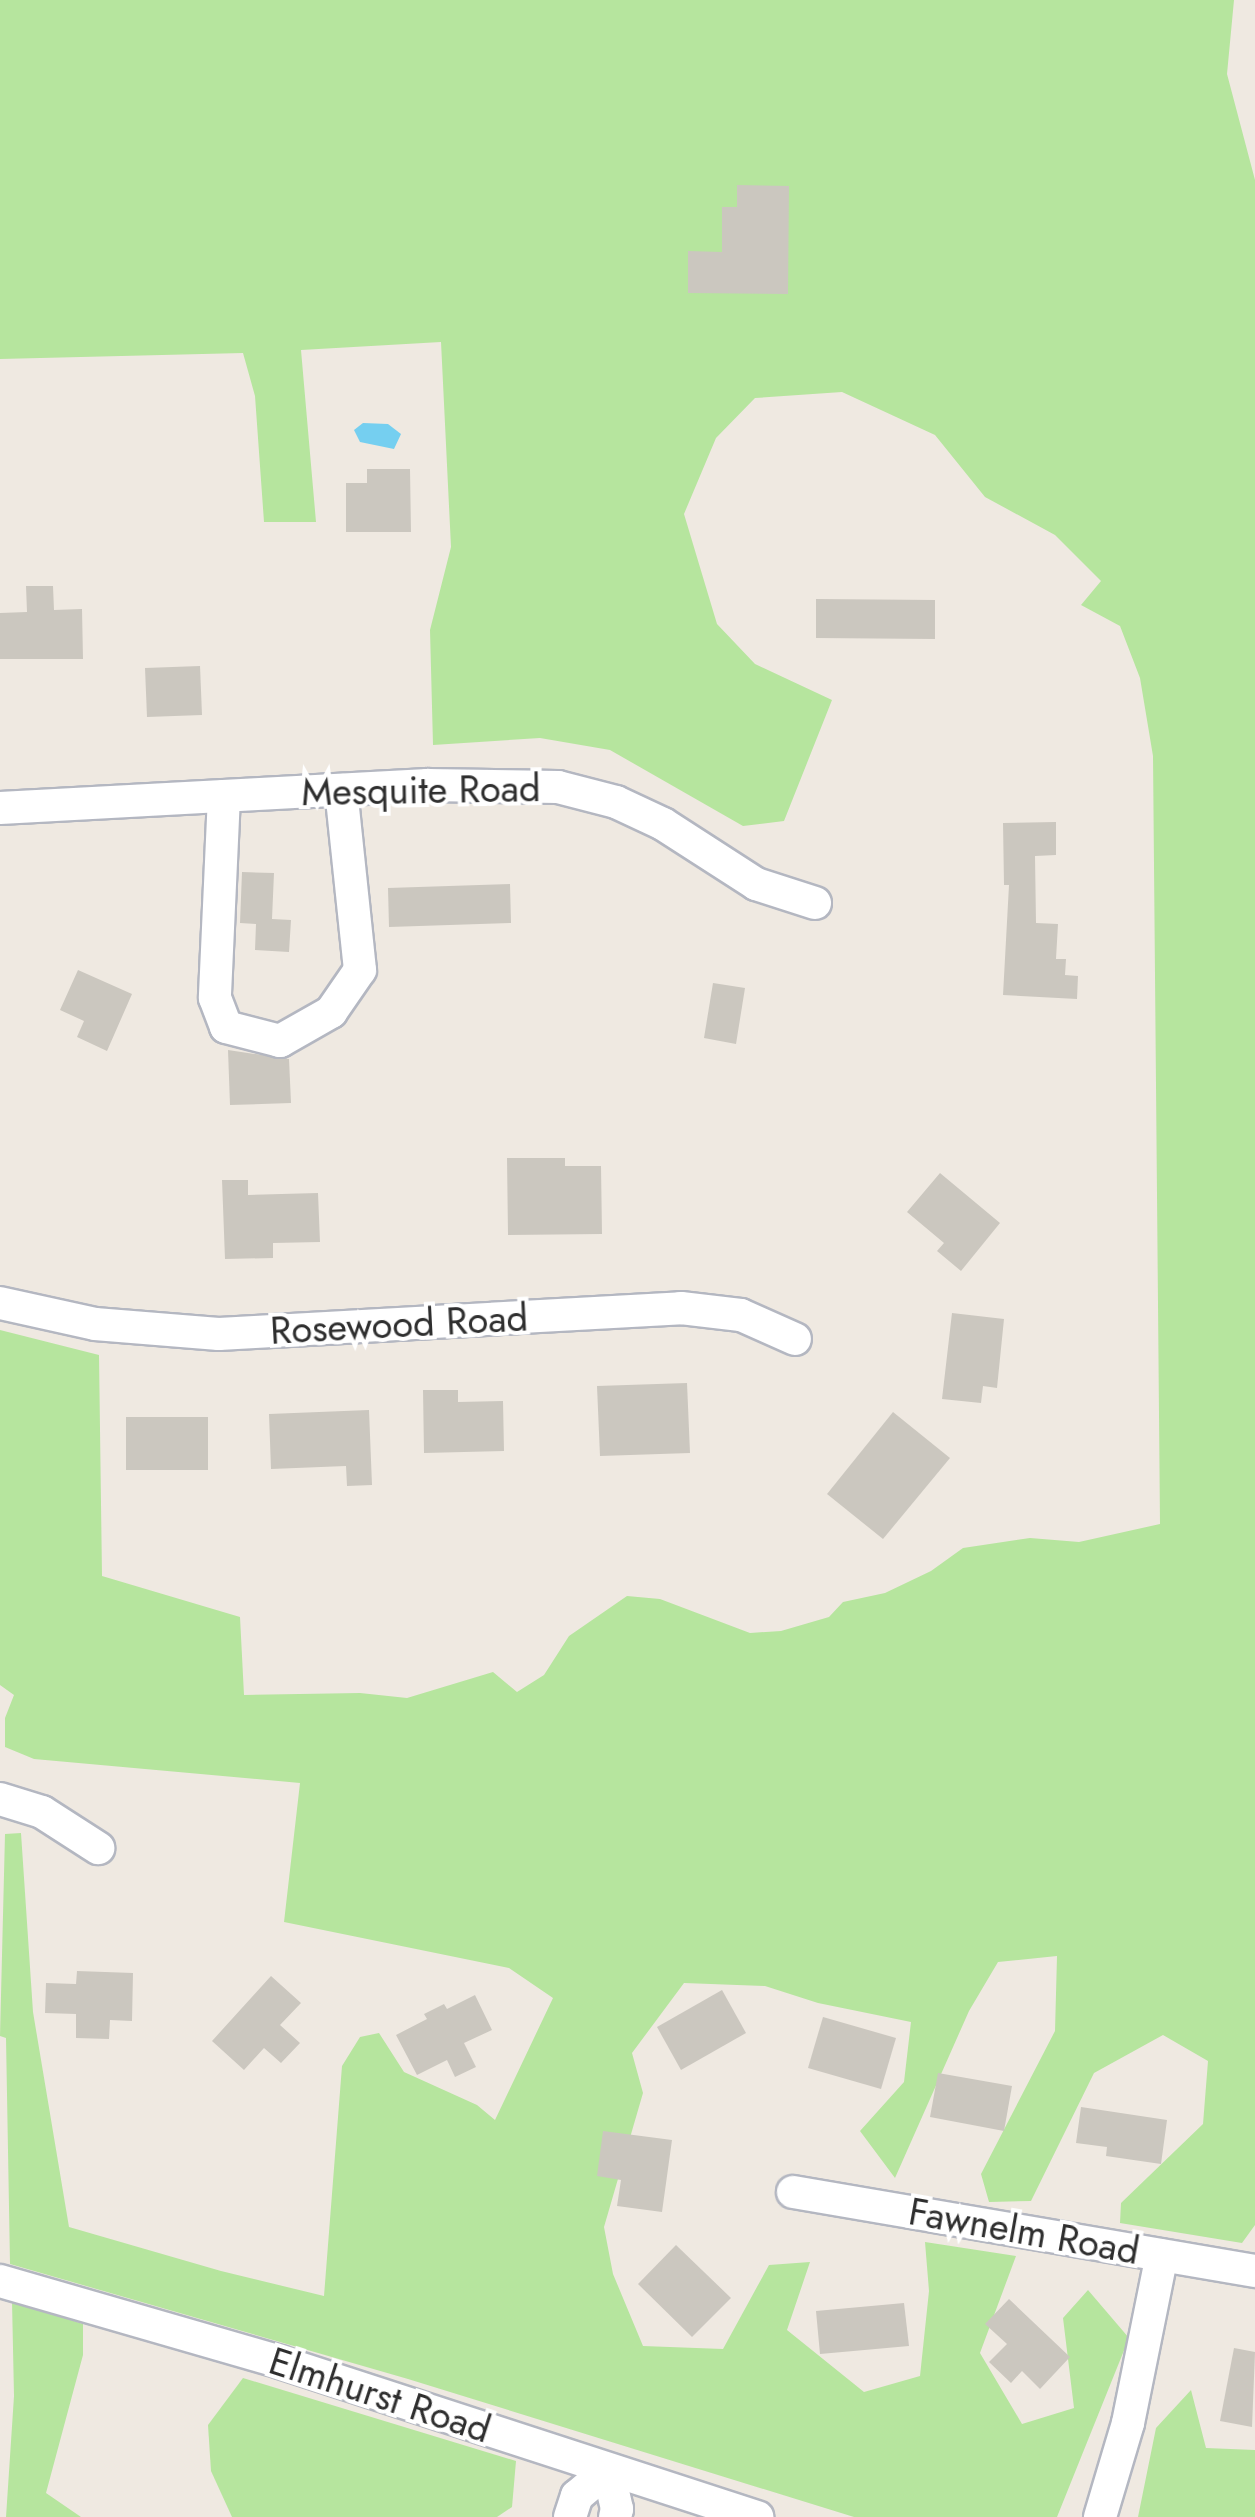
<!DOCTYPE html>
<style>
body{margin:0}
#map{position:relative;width:1255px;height:2517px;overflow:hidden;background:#efe9e1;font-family:Jost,sans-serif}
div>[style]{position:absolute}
.green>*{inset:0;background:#b6e59e}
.water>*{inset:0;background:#75cff0}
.building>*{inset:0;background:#cbc7bf}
.roads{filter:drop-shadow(2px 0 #b4b7c1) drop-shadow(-2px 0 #b4b7c1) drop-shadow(0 2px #b4b7c1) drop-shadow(0 -2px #b4b7c1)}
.minor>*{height:32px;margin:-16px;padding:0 16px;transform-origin:16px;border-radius:16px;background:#fff}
span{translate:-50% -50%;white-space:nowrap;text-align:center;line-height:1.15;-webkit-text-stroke:8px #fff;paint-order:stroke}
.street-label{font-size:38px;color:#2e2e2e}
</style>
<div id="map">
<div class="green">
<i style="clip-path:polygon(0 0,1234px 0,1227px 74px,1255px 180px,1255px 2225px,1242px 2243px,1120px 2223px,1121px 2203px,1203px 2124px,1208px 2061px,1163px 2035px,1094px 2073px,1031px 2201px,989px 2202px,981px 2174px,1055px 2031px,1057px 1956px,998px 1962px,969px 2011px,895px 2178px,860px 2131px,904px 2082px,911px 2022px,818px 2003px,765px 1986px,684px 1983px,632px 2053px,643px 2093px,604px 2227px,613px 2274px,643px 2346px,723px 2349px,769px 2265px,810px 2262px,787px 2330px,864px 2392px,920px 2376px,929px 2291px,925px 2242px,1016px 2256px,980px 2353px,1022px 2424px,1074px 2408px,1063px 2318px,1088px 2290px,1129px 2338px,1057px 2517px,854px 2517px,408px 2379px,10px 2264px,6px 2038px,0 2036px,5px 1834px,21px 1833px,33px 2012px,69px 2227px,221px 2271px,324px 2296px,342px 2066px,360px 2037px,379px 2033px,404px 2072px,477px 2105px,495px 2120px,553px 1998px,509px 1968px,284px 1922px,300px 1783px,34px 1759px,5px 1747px,5px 1718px,14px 1695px,0 1685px,0 1330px,99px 1355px,102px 1576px,240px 1617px,244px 1695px,360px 1693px,407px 1698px,493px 1672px,517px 1692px,544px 1675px,569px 1636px,627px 1596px,660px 1599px,750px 1633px,781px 1631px,829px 1617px,843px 1602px,885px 1593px,931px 1571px,963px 1548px,1030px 1538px,1079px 1542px,1160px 1524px,1153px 756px,1140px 678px,1120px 626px,1081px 605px,1101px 581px,1055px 535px,985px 497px,935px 435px,842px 392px,755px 398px,716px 438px,684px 514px,717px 624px,755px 664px,832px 700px,784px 821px,743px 826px,610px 750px,540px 738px,433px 745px,430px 630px,451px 547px,441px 342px,301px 350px,316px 522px,264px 522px,255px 396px,243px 353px,0 359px)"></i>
<i style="clip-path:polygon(12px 2301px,83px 2324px,83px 2355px,46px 2493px,81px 2517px,6px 2517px,14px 2396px)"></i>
<i style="clip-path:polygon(243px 2378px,516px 2461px,512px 2507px,497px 2517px,232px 2517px,211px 2471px,208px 2425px)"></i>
<i style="clip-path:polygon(1191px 2390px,1206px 2448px,1255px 2450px,1255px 2517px,1138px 2517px,1156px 2428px)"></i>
</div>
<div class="water">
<i style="clip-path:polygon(363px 423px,388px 424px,401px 434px,394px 449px,360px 442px,354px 430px)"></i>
</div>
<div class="building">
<i style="clip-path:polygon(737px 185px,789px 186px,788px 294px,688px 293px,688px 251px,722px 252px,722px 207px,737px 207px)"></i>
<i style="clip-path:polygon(367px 469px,410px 469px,411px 532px,346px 532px,346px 483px,367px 483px)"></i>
<i style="clip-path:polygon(26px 586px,53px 586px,54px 610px,82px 609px,83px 659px,0 659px,0 613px,27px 612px)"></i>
<i style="clip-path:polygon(816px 599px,935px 600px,935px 639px,816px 638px)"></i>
<i style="clip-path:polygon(200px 666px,202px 715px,147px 717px,145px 668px)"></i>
<i style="clip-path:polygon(1056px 822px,1056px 855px,1035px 856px,1036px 923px,1058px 924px,1056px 959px,1066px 959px,1065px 975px,1078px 976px,1077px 999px,1003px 995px,1009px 885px,1004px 885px,1003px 823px)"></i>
<i style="clip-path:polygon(242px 872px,274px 873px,272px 919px,291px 920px,289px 952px,255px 950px,256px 924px,240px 923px)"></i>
<i style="clip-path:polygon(510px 884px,511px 923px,389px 927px,388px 888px)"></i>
<i style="clip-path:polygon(78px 970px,132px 994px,107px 1051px,77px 1037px,84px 1021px,60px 1010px)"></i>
<i style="clip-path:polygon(713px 983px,745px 988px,736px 1044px,704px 1038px)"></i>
<i style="clip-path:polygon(228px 1050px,289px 1059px,291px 1103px,230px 1105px)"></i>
<i style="clip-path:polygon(507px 1158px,565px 1158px,565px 1166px,601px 1166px,602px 1234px,508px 1235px)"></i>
<i style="clip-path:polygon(940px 1173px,1000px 1223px,961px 1271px,937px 1251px,944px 1243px,907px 1212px)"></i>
<i style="clip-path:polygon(222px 1180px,248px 1180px,248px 1195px,318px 1193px,320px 1242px,273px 1243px,273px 1258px,225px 1259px)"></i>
<i style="clip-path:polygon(952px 1313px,1004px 1319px,997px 1388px,983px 1386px,981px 1403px,942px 1399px)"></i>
<i style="clip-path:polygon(687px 1383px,690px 1453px,600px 1456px,597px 1386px)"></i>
<i style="clip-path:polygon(423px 1390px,458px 1390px,458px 1402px,503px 1401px,504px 1451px,424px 1453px)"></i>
<i style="clip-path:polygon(369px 1410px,372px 1485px,347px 1486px,346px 1466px,271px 1469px,269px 1414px)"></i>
<i style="clip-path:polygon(893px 1412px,950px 1458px,883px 1539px,827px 1494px)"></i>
<i style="clip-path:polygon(126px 1417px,208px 1417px,208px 1470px,126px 1470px)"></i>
<i style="clip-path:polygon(77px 1971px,133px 1973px,132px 2021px,110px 2020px,109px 2039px,76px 2038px,76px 2014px,45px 2013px,46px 1983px,76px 1984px)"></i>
<i style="clip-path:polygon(271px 1976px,301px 2003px,280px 2025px,300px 2043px,281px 2063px,264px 2048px,244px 2070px,212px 2041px)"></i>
<i style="clip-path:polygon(722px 1990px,746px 2033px,681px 2070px,657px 2027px)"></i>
<i style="clip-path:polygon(475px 1995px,492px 2030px,464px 2043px,476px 2067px,455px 2077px,447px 2060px,417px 2075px,396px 2035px,427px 2019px,424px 2014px,444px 2004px,447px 2009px)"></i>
<i style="clip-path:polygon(823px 2017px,896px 2038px,881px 2089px,808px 2068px)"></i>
<i style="clip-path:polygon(938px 2073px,1012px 2086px,1004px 2131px,930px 2117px)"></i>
<i style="clip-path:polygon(1081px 2107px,1167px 2120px,1161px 2164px,1106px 2156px,1107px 2147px,1076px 2143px)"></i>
<i style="clip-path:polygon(603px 2131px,672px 2140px,662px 2212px,617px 2206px,621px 2180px,597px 2176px)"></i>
<i style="clip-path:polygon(676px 2245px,731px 2298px,692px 2337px,638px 2284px)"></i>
<i style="clip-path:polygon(1009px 2299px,1070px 2357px,1040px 2389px,1022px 2371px,1011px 2383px,989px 2362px,1007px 2344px,985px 2324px)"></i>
<i style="clip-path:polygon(904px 2303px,909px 2346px,820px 2354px,816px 2311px)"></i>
<i style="clip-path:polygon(1234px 2348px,1255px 2352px,1252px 2427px,1220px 2421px)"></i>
</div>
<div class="roads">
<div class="minor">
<i style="left:224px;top:796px;width:202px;rotate:92.6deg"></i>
<i style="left:215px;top:998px;width:31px;rotate:69deg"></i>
<i style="left:226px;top:1027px;width:56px;rotate:14.5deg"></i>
<i style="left:280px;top:1041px;width:59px;rotate:-29.6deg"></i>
<i style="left:331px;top:1012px;width:51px;rotate:-55.4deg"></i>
<i style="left:360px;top:970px;width:181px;rotate:-96deg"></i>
<i style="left:0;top:808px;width:428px;rotate:-3.1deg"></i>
<i style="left:427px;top:785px;width:131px;rotate:0.9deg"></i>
<i style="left:558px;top:787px;width:60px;rotate:14.5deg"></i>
<i style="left:616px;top:802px;width:52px;rotate:25.1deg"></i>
<i style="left:663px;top:824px;width:111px;rotate:32.8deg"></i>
<i style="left:756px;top:884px;width:62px;rotate:17.9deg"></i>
<i style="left:0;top:1303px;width:97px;rotate:12.5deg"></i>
<i style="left:95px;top:1324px;width:124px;rotate:4.6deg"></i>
<i style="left:219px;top:1334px;width:463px;rotate:-3.2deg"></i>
<i style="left:681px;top:1308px;width:60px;rotate:6.7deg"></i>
<i style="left:741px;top:1315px;width:59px;rotate:24deg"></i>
<i style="left:0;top:1799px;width:44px;rotate:17.2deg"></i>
<i style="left:42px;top:1812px;width:67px;rotate:32.7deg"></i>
<i style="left:793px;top:2192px;width:469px;rotate:9.7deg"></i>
<i style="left:0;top:2281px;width:291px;rotate:16.1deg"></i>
<i style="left:280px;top:2362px;width:502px;rotate:18deg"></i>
<i style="left:570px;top:2517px;width:22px;rotate:-72deg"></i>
<i style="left:577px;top:2496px;width:40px;rotate:-40deg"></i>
<i style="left:608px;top:2470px;width:40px;rotate:77deg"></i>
<i style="left:617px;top:2509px;width:8px;rotate:104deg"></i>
<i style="left:1100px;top:2517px;width:98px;rotate:-73.4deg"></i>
<i style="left:1128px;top:2423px;width:171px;rotate:-78.6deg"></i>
</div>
</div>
<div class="street-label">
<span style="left:421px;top:790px;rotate:-1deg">Mesquite Road</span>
<span style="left:399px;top:1324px;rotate:-3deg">Rosewood Road</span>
<span style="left:1024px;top:2231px;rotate:10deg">Fawnelm Road</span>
<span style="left:380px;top:2395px;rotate:18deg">Elmhurst Road</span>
</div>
</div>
